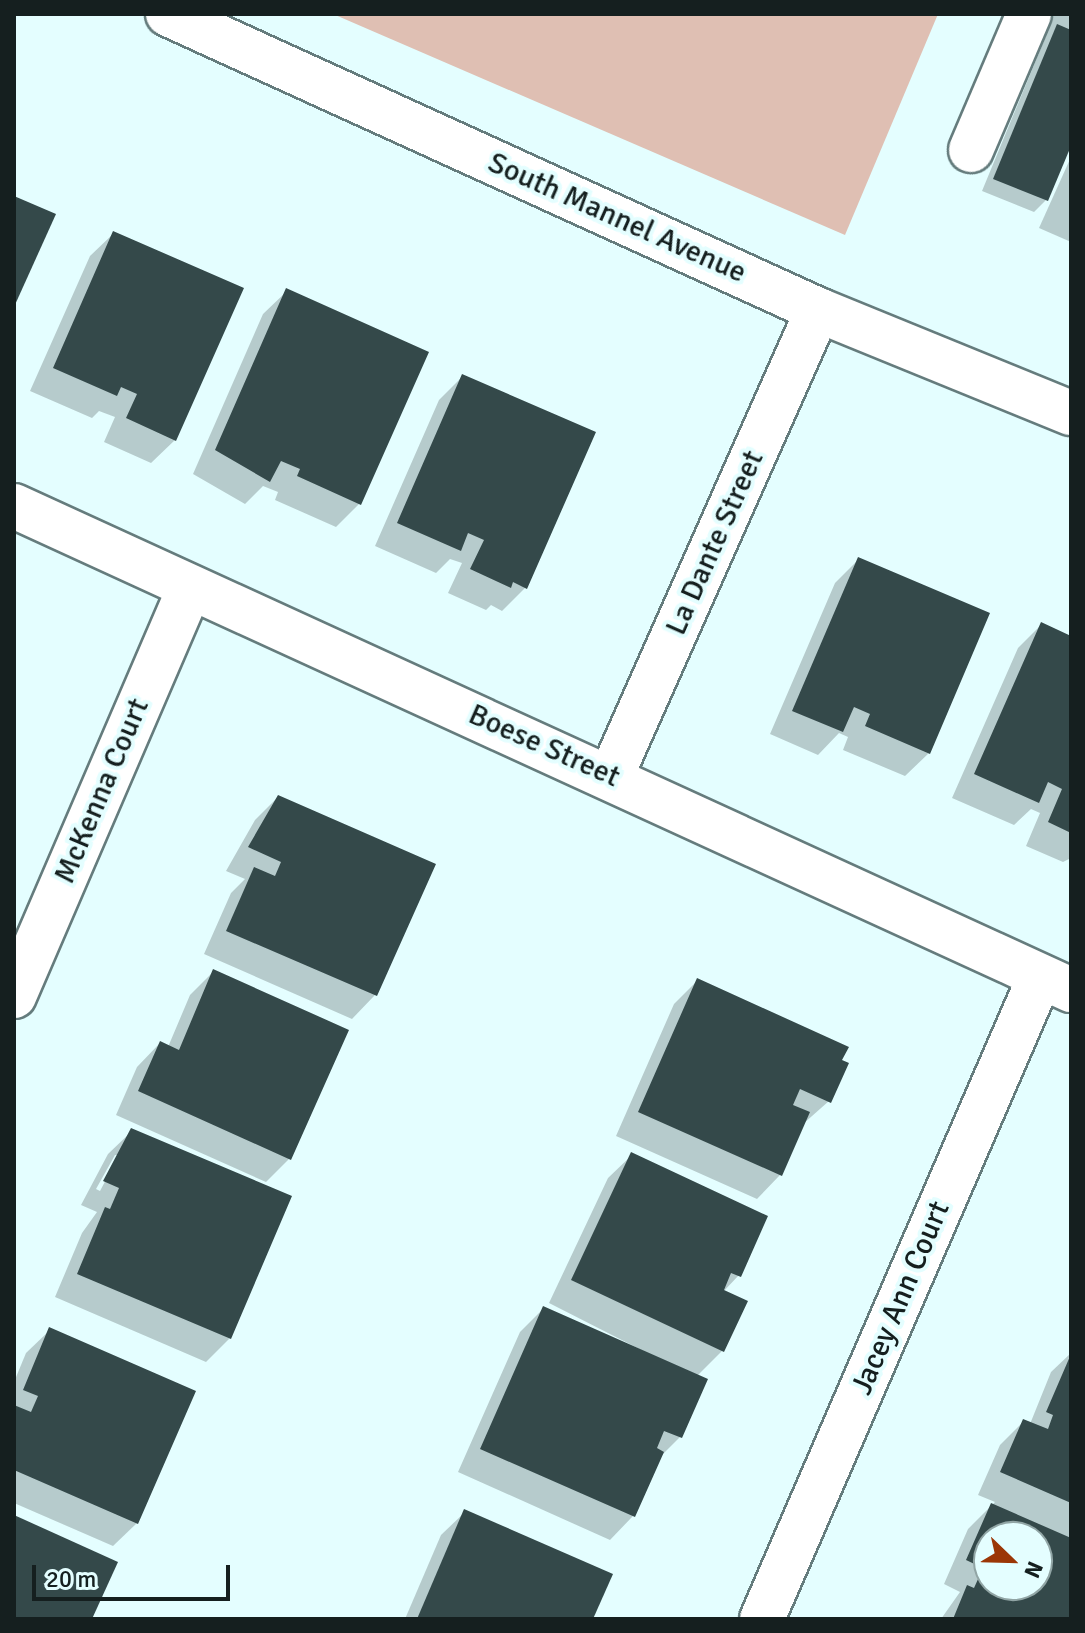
<!DOCTYPE html>
<style>
body{margin:0}
#map{position:relative;width:1085px;height:1633px;overflow:hidden;background:#e4feff;font-family:Signika,sans-serif}
div>[style]{position:absolute}
.green>*{inset:0;background:#dfbfb3}
.shadow>*{inset:0;background:#0003}
.building>*{inset:0;background:#34494a}
.roads{filter:drop-shadow(2px 0 #657c7d) drop-shadow(-2px 0 #657c7d) drop-shadow(0 2px #657c7d) drop-shadow(0 -2px #657c7d)}
.minor>*{height:44px;margin:-22px;padding:0 22px;transform-origin:22px;border-radius:22px;background:#fff}
span{translate:-50% -50%;white-space:nowrap;text-align:center;line-height:1.15;-webkit-text-stroke:8px #e4feff;paint-order:stroke}
.street-label{font-size:30px;color:#151f1f}
.frame{position:absolute;inset:0;border:16px solid #151f1f;pointer-events:none}
.north{position:absolute;left:973px;top:1521px;width:80px;height:80px;box-sizing:border-box;background:#e4feff;border:2px solid #91a5a5;border-radius:50%;rotate:113deg;font-size:22px;font-weight:700;line-height:32px;text-align:center;color:#151f1f}
.north::after{content:'';display:block;margin:auto;width:28px;height:36px;background:#9b3606;clip-path:polygon(50% 0,100% 100%,50% 72%,0 100%)}
.scale{position:absolute;left:32px;top:1565px;width:198px;height:36px;box-sizing:border-box;border:4px solid #151f1f;border-top:0;padding-left:10px;font-size:24px;line-height:28px;white-space:nowrap;color:#151f1f;-webkit-text-stroke:6px #e4feff;paint-order:stroke}
</style>
<div id="map">
<div class="green">
<i style="clip-path:polygon(333px 14px,938px 14px,845px 235px)"></i>
</div>
<div class="shadow">
<i style="clip-path:polygon(1049px 14px,1071px 14px,1071px 141px,1046px 200px,1034px 212px,982px 191px,1046px 36px,1041px 34px)"></i>
<i style="clip-path:polygon(1071px 157px,1071px 242px,1039px 228px)"></i>
<i style="clip-path:polygon(114px 233px,175px 440px,151px 463px,104px 442px,115px 417px,99px 411px,92px 418px,30px 391px,90px 256px)"></i>
<i style="clip-path:polygon(287px 291px,360px 503px,336px 527px,275px 500px,278px 492px,263px 486px,245px 504px,193px 474px,263px 314px)"></i>
<i style="clip-path:polygon(463px 376px,526px 587px,502px 611px,491px 605px,486px 610px,448px 593px,462px 563px,450px 559px,436px 573px,375px 546px,439px 400px)"></i>
<i style="clip-path:polygon(858px 560px,929px 753px,905px 776px,843px 750px,848px 737px,839px 733px,818px 755px,770px 734px,835px 583px)"></i>
<i style="clip-path:polygon(1041px 625px,1071px 638px,1071px 858px,1063px 862px,1026px 846px,1040px 813px,1031px 809px,1014px 825px,952px 798px,1018px 648px)"></i>
<i style="clip-path:polygon(278px 797px,433px 865px,375px 995px,352px 1019px,204px 954px,231px 893px,245px 879px,226px 871px,255px 820px)"></i>
<i style="clip-path:polygon(214px 971px,289px 1159px,266px 1182px,116px 1115px,137px 1067px,160px 1043px,168px 1047px,190px 995px)"></i>
<i style="clip-path:polygon(697px 981px,840px 1060px,829px 1101px,803px 1124px,780px 1175px,757px 1199px,616px 1136px,674px 1004px)"></i>
<i style="clip-path:polygon(evenodd,132px 1131px,230px 1338px,206px 1362px,55px 1297px,82px 1233px,97px 1212px,81px 1205px,108px 1154px,132px 1131px,115px 1155px,119px 1155px,100px 1191px,96px 1189px,115px 1155px)"></i>
<i style="clip-path:polygon(632px 1155px,739px 1275px,723px 1292px,723px 1350px,697px 1376px,680px 1437px,659px 1458px,633px 1516px,610px 1540px,458px 1472px,520px 1332px,544px 1308px,665px 1362px,549px 1303px,608px 1178px)"></i>
<i style="clip-path:polygon(50px 1330px,137px 1523px,113px 1546px,14px 1503px,14px 1382px,26px 1353px)"></i>
<i style="clip-path:polygon(evenodd,1071px 1353px,1071px 1619px,941px 1619px,960px 1592px,944px 1584px,968px 1529px,995px 1502px,978px 1495px,1000px 1445px,1024px 1421px,1030px 1424px,1051px 1372px,1071px 1353px,989px 1537px,1037px 1537px,1037px 1585px,989px 1585px,989px 1537px)"></i>
<i style="clip-path:polygon(465px 1512px,591px 1619px,405px 1619px,441px 1535px)"></i>
</div>
<div class="building">
<i style="clip-path:polygon(1057px 24px,1071px 30px,1071px 146px,1048px 201px,993px 179px)"></i>
<i style="clip-path:polygon(14px 196px,56px 214px,14px 307px)"></i>
<i style="clip-path:polygon(113px 231px,244px 288px,176px 441px,126px 418px,137px 394px,121px 387px,117px 396px,53px 368px)"></i>
<i style="clip-path:polygon(286px 288px,429px 352px,361px 505px,297px 476px,300px 469px,281px 461px,270px 482px,215px 450px)"></i>
<i style="clip-path:polygon(462px 374px,596px 432px,527px 589px,513px 582px,511px 588px,470px 569px,484px 540px,468px 533px,461px 551px,397px 523px)"></i>
<i style="clip-path:polygon(858px 557px,990px 613px,930px 754px,865px 726px,870px 714px,854px 707px,843px 732px,792px 711px)"></i>
<i style="clip-path:polygon(1041px 622px,1071px 636px,1071px 833px,1048px 822px,1062px 789px,1048px 782px,1039px 803px,974px 774px)"></i>
<i style="clip-path:polygon(278px 795px,436px 864px,377px 996px,226px 931px,254px 867px,275px 876px,281px 862px,248px 847px)"></i>
<i style="clip-path:polygon(213px 969px,349px 1030px,291px 1160px,138px 1091px,160px 1041px,179px 1050px)"></i>
<i style="clip-path:polygon(697px 978px,849px 1047px,842px 1060px,849px 1063px,831px 1103px,800px 1089px,793px 1105px,810px 1112px,782px 1176px,638px 1112px)"></i>
<i style="clip-path:polygon(131px 1128px,292px 1196px,231px 1339px,77px 1274px,105px 1207px,110px 1209px,119px 1188px,103px 1181px)"></i>
<i style="clip-path:polygon(631px 1152px,768px 1216px,741px 1277px,731px 1273px,724px 1290px,748px 1301px,724px 1352px,571px 1280px)"></i>
<i style="clip-path:polygon(543px 1306px,708px 1379px,682px 1438px,664px 1431px,657px 1448px,664px 1452px,635px 1517px,480px 1449px)"></i>
<i style="clip-path:polygon(49px 1327px,196px 1391px,138px 1524px,14px 1470px,14px 1405px,31px 1412px,38px 1396px,23px 1390px)"></i>
<i style="clip-path:polygon(1071px 1354px,1071px 1503px,1000px 1472px,1023px 1419px,1048px 1429px,1053px 1415px,1046px 1412px)"></i>
<i style="clip-path:polygon(evenodd,991px 1503px,1071px 1538px,1071px 1619px,953px 1619px,967px 1585px,974px 1588px,983px 1568px,966px 1560px,991px 1503px,989px 1537px,1037px 1537px,1037px 1585px,989px 1585px,989px 1537px)"></i>
<i style="clip-path:polygon(464px 1509px,613px 1574px,593px 1619px,417px 1619px)"></i>
<i style="clip-path:polygon(14px 1515px,118px 1562px,92px 1619px,14px 1619px)"></i>
</div>
<div class="roads">
<div class="minor">
<i style="left:168px;top:14px;width:714px;rotate:24.48deg"></i>
<i style="left:818px;top:310px;width:273px;rotate:22.2deg"></i>
<i style="left:971px;top:150px;width:148px;rotate:-66.9deg"></i>
<i style="left:14px;top:506px;width:1163px;rotate:24.6deg"></i>
<i style="left:611px;top:776px;width:510px;rotate:-66.05deg"></i>
<i style="left:14px;top:996px;width:445px;rotate:-66.7deg"></i>
<i style="left:762px;top:1619px;width:700px;rotate:-66.59deg"></i>
</div>
</div>
<div class="street-label">
<span style="left:617px;top:218px;rotate:24deg">South Mannel Avenue</span>
<span style="left:715px;top:543px;rotate:-66deg">La Dante Street</span>
<span style="left:544px;top:746px;rotate:24deg">Boese Street</span>
<span style="left:102px;top:791px;rotate:-67deg">McKenna Court</span>
<span style="left:901px;top:1298px;rotate:-67deg">Jacey Ann Court</span>
</div>
<div class="frame"></div>
<div class="north">N</div>
<div class="scale">20 m</div>
</div>
